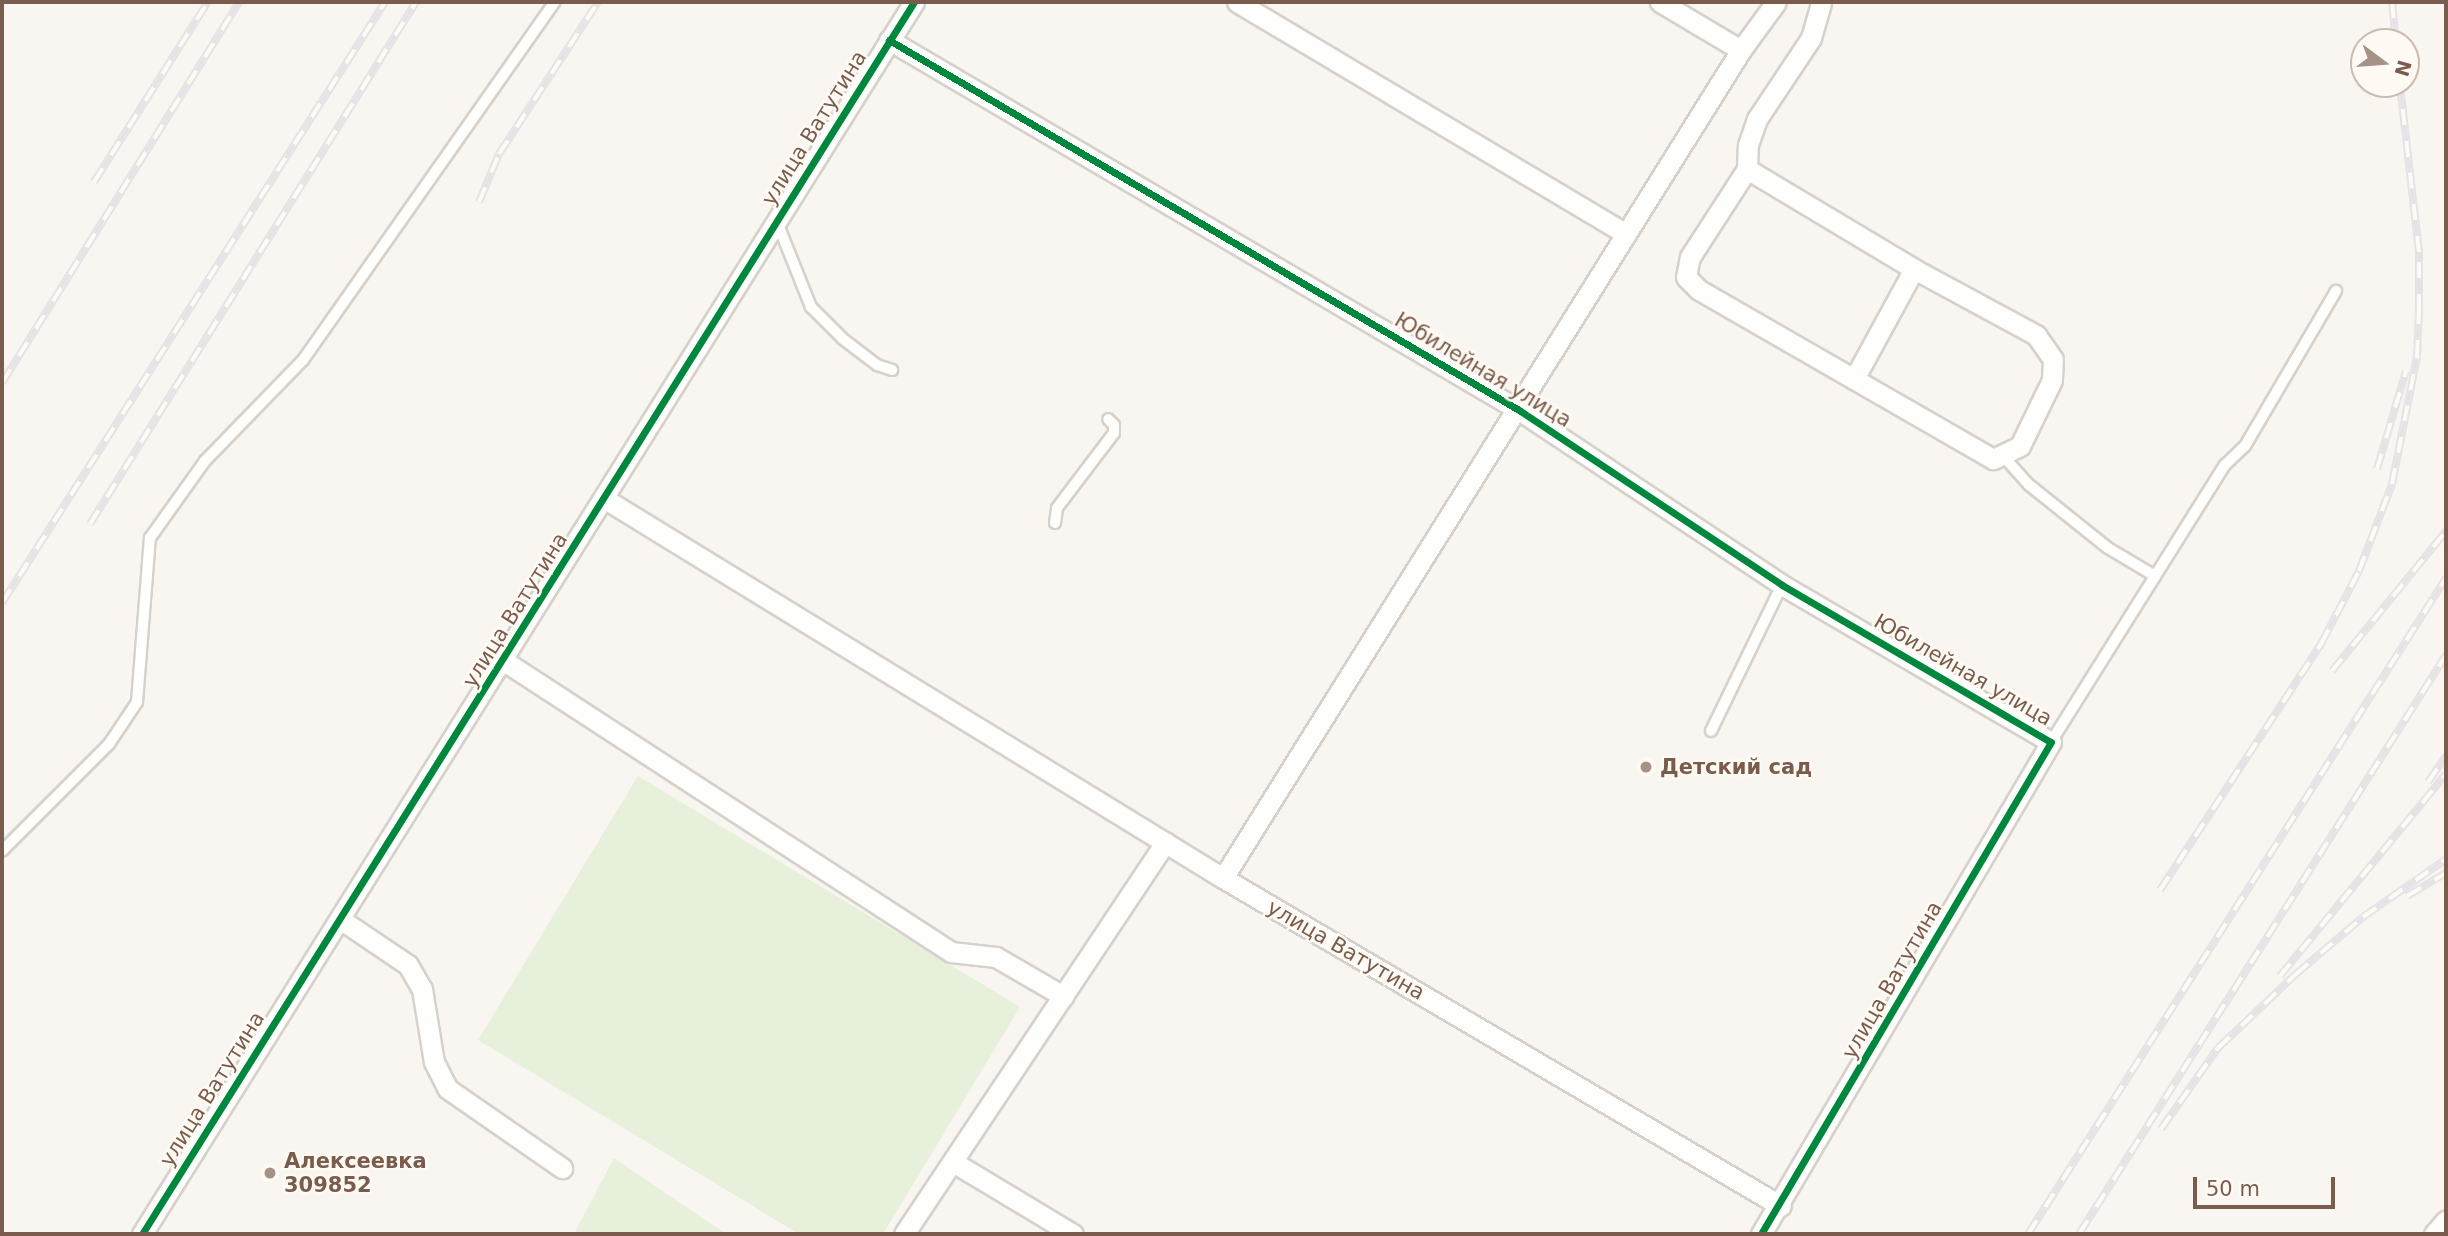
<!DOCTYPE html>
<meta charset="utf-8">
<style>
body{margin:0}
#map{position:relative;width:2448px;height:1236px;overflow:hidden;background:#f9f5f0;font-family:"DejaVu Sans",sans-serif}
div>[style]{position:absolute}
.green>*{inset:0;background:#e7f0db}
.roads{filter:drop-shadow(2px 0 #d7d1cb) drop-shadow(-2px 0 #d7d1cb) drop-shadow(0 2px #d7d1cb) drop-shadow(0 -2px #d7d1cb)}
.lane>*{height:10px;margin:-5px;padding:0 5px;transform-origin:5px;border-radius:5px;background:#fefefd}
.street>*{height:19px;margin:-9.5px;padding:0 9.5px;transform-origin:9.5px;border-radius:9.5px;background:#fefefd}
.rail>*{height:8px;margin-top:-4px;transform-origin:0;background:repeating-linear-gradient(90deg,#fffaf3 0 16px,#e6e3e7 0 32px);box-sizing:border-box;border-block:2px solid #e6e3e7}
.cycleway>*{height:7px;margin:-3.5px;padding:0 3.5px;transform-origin:3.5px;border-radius:3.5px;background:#00873e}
.dots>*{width:19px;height:19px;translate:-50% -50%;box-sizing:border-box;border:4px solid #fffaf3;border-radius:50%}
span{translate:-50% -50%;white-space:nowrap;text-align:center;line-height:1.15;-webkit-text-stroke:5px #fffaf3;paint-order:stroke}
.street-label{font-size:21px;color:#7a5c4d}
.poi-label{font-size:21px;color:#7a5c4d;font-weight:700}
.left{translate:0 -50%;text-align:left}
.frame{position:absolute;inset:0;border:4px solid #7a5c4d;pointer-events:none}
.north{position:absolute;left:2350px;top:28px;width:70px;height:70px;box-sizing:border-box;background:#fffaf3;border:2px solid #cabbb1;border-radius:50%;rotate:106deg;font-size:19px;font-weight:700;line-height:28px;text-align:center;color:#7a5c4d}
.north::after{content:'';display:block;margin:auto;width:24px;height:32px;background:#a69286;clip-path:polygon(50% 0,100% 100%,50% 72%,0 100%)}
.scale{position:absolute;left:2193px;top:1177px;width:142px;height:32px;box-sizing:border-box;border:4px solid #7a5c4d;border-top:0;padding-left:9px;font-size:21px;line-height:24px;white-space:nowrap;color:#7a5c4d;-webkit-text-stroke:5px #fffaf3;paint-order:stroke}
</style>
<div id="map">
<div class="green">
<i style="clip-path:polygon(638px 776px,1020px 1007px,883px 1234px,799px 1234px,478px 1040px)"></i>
<i style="clip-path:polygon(614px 1158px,726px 1234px,574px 1234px)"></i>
</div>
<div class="roads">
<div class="lane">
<i style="left:777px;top:222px;width:92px;rotate:68.2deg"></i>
<i style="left:811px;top:307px;width:45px;rotate:45deg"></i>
<i style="left:843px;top:339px;width:43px;rotate:37.4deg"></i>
<i style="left:877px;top:365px;width:16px;rotate:18deg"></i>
<i style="left:2003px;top:456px;width:38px;rotate:48deg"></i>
<i style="left:2028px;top:484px;width:102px;rotate:38.7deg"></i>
<i style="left:2108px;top:548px;width:55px;rotate:30.8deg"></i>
<i style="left:1055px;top:523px;width:15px;rotate:-82deg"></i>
<i style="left:1057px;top:508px;width:94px;rotate:-52.8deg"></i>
<i style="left:1114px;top:433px;width:8px;rotate:-90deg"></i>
<i style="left:1114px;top:425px;width:8px;rotate:-135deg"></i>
<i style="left:1711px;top:731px;width:162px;rotate:-64.1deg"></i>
<i style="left:2051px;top:742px;width:327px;rotate:-57.9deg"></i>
<i style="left:2225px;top:465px;width:28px;rotate:-44deg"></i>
<i style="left:2245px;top:446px;width:180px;rotate:-59.6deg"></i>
<i style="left:2px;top:851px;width:151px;rotate:-45deg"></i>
<i style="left:109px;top:744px;width:50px;rotate:-56.3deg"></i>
<i style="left:137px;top:702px;width:165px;rotate:-85.5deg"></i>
<i style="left:150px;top:538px;width:95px;rotate:-54.5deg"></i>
<i style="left:205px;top:461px;width:141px;rotate:-45.9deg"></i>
<i style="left:303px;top:360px;width:438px;rotate:-54.9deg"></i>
</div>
<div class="street">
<i style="left:1237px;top:2px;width:453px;rotate:30.8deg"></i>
<i style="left:1660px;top:2px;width:94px;rotate:30.7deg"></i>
<i style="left:889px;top:40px;width:731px;rotate:30.43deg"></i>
<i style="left:1519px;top:410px;width:316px;rotate:33.6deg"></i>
<i style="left:1782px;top:585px;width:311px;rotate:30.3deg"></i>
<i style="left:2051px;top:742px;width:571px;rotate:120.52deg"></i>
<i style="left:1747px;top:169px;width:195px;rotate:30.9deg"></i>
<i style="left:1914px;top:269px;width:139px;rotate:28.4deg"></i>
<i style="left:2036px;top:335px;width:29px;rotate:55deg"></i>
<i style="left:2053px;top:359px;width:21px;rotate:93deg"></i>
<i style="left:2052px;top:380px;width:73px;rotate:115.9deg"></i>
<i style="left:2020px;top:446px;width:30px;rotate:154deg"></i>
<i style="left:1993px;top:459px;width:339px;rotate:-150.1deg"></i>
<i style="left:1699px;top:290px;width:18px;rotate:-135deg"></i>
<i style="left:1686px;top:277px;width:20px;rotate:-79deg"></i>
<i style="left:1690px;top:257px;width:105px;rotate:-57.1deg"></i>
<i style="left:1747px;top:169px;width:24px;rotate:-88deg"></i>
<i style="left:1748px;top:145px;width:28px;rotate:-71deg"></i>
<i style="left:1757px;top:119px;width:97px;rotate:-56.3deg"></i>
<i style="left:1811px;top:38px;width:37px;rotate:-74deg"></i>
<i style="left:1854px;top:379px;width:125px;rotate:-61.4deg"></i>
<i style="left:605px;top:499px;width:725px;rotate:31.52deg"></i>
<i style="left:1223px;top:878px;width:647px;rotate:30.45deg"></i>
<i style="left:504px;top:661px;width:533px;rotate:33.06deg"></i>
<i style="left:951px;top:952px;width:45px;rotate:6.3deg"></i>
<i style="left:996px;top:957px;width:78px;rotate:30.2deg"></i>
<i style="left:1223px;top:878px;width:977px;rotate:-57.97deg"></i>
<i style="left:1741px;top:50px;width:59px;rotate:-53.9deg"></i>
<i style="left:340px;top:919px;width:82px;rotate:34.1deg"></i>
<i style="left:408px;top:965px;width:28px;rotate:60deg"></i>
<i style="left:422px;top:989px;width:74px;rotate:80.7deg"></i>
<i style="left:434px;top:1062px;width:30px;rotate:63deg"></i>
<i style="left:448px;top:1089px;width:139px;rotate:34.7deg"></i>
<i style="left:953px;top:1162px;width:140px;rotate:31deg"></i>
<i style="left:142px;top:1234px;width:1454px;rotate:-57.93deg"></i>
<i style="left:904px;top:1234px;width:471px;rotate:-56.3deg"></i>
<i style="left:2434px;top:1234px;width:18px;rotate:-49deg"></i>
</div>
</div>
<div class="rail">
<i style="left:2392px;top:2px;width:40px;rotate:84.3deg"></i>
<i style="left:94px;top:182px;width:213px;rotate:-57.7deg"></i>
<i style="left:479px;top:202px;width:52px;rotate:-67.4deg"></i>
<i style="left:499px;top:154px;width:181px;rotate:-56.9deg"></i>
<i style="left:2px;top:383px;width:449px;rotate:-58.1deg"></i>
<i style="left:2377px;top:469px;width:102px;rotate:-73.5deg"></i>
<i style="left:90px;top:524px;width:615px;rotate:-58.01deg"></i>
<i style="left:2px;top:603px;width:713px;rotate:-57.49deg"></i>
<i style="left:2332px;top:671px;width:181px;rotate:-50.8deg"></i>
<i style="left:2428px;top:782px;width:32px;rotate:-55deg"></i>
<i style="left:2160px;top:890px;width:294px;rotate:-56.8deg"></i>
<i style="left:2321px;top:644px;width:82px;rotate:-62.5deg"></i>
<i style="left:2359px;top:571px;width:93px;rotate:-69.2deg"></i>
<i style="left:2392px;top:484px;width:130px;rotate:-78.9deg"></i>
<i style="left:2417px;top:356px;width:46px;rotate:-87.5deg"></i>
<i style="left:2419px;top:310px;width:58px;rotate:-90deg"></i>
<i style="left:2419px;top:252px;width:169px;rotate:-96.5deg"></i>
<i style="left:2407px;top:896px;width:45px;rotate:-30.5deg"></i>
<i style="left:2280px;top:976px;width:261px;rotate:-50.6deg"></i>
<i style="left:2161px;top:1129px;width:99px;rotate:-54.9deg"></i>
<i style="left:2218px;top:1048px;width:108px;rotate:-43.5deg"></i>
<i style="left:2296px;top:974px;width:88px;rotate:-40.4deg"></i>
<i style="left:2363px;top:917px;width:101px;rotate:-34.9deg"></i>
<i style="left:2028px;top:1234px;width:778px;rotate:-57.49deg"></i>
<i style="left:2079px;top:1234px;width:686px;rotate:-57.63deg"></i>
</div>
<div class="cycleway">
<i style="left:889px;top:40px;width:731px;rotate:30.43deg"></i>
<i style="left:1519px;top:410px;width:316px;rotate:33.6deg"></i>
<i style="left:1782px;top:585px;width:311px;rotate:30.3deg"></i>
<i style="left:2051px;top:742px;width:571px;rotate:120.52deg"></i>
<i style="left:142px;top:1234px;width:1454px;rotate:-57.93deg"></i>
</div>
<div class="dots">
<i style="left:1646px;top:767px;background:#a69286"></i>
<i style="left:270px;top:1173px;background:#a69286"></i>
</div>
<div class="street-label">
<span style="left:814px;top:128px;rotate:-58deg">улица Ватутина</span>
<span style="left:1483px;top:370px;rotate:31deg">Юбилейная улица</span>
<span style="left:515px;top:610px;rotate:-58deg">улица Ватутина</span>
<span style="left:1963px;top:670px;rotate:30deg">Юбилейная улица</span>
<span style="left:1346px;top:950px;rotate:30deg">улица Ватутина</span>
<span style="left:1892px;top:980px;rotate:-60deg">улица Ватутина</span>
<span style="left:212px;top:1089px;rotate:-58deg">улица Ватутина</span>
</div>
<div class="poi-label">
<span class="left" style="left:1660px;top:767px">Детский сад</span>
<span class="left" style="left:284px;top:1173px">Алексеевка<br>309852</span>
</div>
<div class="frame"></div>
<div class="north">N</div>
<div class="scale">50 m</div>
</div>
